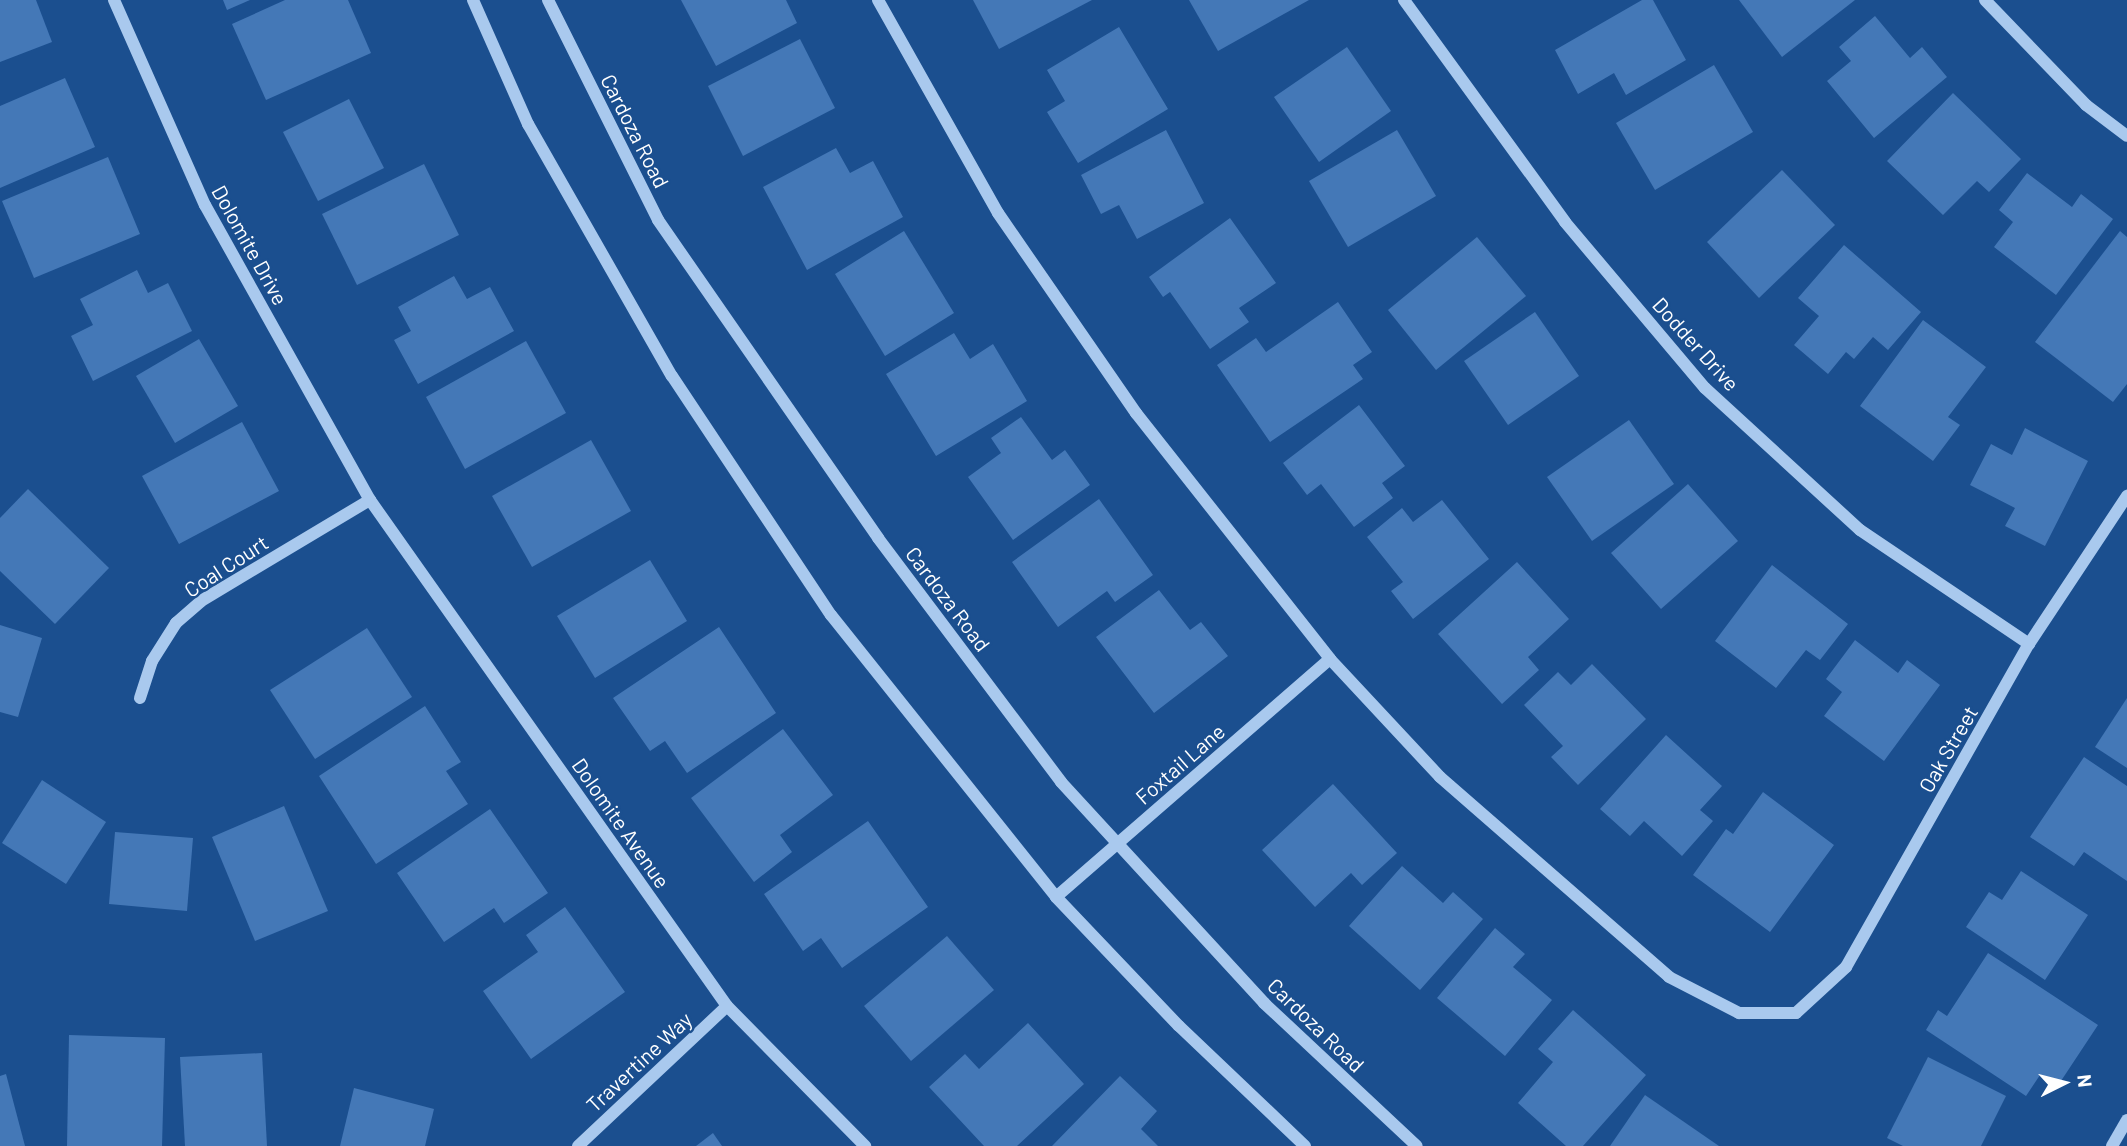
<!DOCTYPE html>
<style>
body{margin:0}
#map{position:relative;width:2127px;height:1146px;overflow:hidden;background:#1b4f8f;font-family:Barlow,sans-serif}
div>[style]{position:absolute}
.building>*{inset:0;background:#4478b7}
.minor>*{height:12px;margin:-6px;padding:0 6px;transform-origin:6px;border-radius:6px;background:#a9c9ee}
span{translate:-50% -50%;white-space:nowrap;text-align:center;line-height:1.15;-webkit-text-stroke:5px #1b4f8f;paint-order:stroke}
.street-label{font-size:21px;color:#fff}
.north{position:absolute;left:2029px;top:1048px;width:70px;height:70px;-webkit-text-stroke:5px #1b4f8f;paint-order:stroke;rotate:84deg;font-size:19px;font-weight:700;line-height:28px;text-align:center;color:#fff}
.north::after{content:'';display:block;margin:auto;width:24px;height:32px;background:#fff;clip-path:polygon(50% 0,100% 100%,50% 72%,0 100%)}
</style>
<div id="map">
<div class="building">
<i style="clip-path:polygon(0 0,36px 0,52px 42px,0 62px)"></i>
<i style="clip-path:polygon(223px 0,250px 0,227px 10px)"></i>
<i style="clip-path:polygon(285px 0,348px 0,371px 53px,266px 100px,232px 24px)"></i>
<i style="clip-path:polygon(681px 0,786px 0,797px 23px,716px 66px)"></i>
<i style="clip-path:polygon(973px 0,1092px 0,999px 49px)"></i>
<i style="clip-path:polygon(1189px 0,1309px 0,1218px 51px)"></i>
<i style="clip-path:polygon(1642px 0,1653px 0,1686px 60px,1626px 95px,1614px 73px,1578px 94px,1555px 50px)"></i>
<i style="clip-path:polygon(1739px 0,1855px 0,1782px 57px)"></i>
<i style="clip-path:polygon(1875px 16px,1910px 58px,1922px 47px,1947px 77px,1874px 138px,1827px 81px,1851px 61px,1839px 47px)"></i>
<i style="clip-path:polygon(1119px 27px,1168px 109px,1078px 163px,1047px 112px,1065px 101px,1047px 70px)"></i>
<i style="clip-path:polygon(800px 39px,835px 108px,743px 156px,708px 86px)"></i>
<i style="clip-path:polygon(1347px 47px,1391px 111px,1319px 162px,1274px 97px)"></i>
<i style="clip-path:polygon(1714px 65px,1753px 132px,1655px 190px,1616px 123px)"></i>
<i style="clip-path:polygon(65px 78px,95px 147px,0 188px,0 106px)"></i>
<i style="clip-path:polygon(1953px 93px,2021px 159px,1989px 192px,1977px 181px,1943px 215px,1887px 161px)"></i>
<i style="clip-path:polygon(349px 99px,384px 168px,318px 201px,283px 132px)"></i>
<i style="clip-path:polygon(1166px 130px,1204px 203px,1137px 239px,1119px 205px,1101px 214px,1081px 175px)"></i>
<i style="clip-path:polygon(1397px 130px,1436px 196px,1348px 247px,1309px 181px)"></i>
<i style="clip-path:polygon(836px 148px,850px 173px,873px 161px,903px 217px,807px 270px,763px 187px)"></i>
<i style="clip-path:polygon(108px 157px,140px 234px,34px 278px,2px 201px)"></i>
<i style="clip-path:polygon(424px 164px,459px 235px,357px 285px,322px 214px)"></i>
<i style="clip-path:polygon(1782px 170px,1835px 225px,1759px 298px,1707px 242px)"></i>
<i style="clip-path:polygon(2027px 173px,2072px 207px,2081px 194px,2113px 219px,2056px 295px,1994px 247px,2013px 222px,1999px 210px)"></i>
<i style="clip-path:polygon(1230px 218px,1276px 283px,1239px 308px,1249px 322px,1210px 349px,1170px 292px,1163px 297px,1149px 277px)"></i>
<i style="clip-path:polygon(904px 231px,954px 313px,885px 356px,835px 274px)"></i>
<i style="clip-path:polygon(2120px 231px,2127px 237px,2127px 384px,2113px 402px,2035px 342px)"></i>
<i style="clip-path:polygon(1477px 237px,1526px 296px,1436px 370px,1388px 310px)"></i>
<i style="clip-path:polygon(1844px 245px,1921px 312px,1888px 350px,1873px 337px,1854px 359px,1846px 352px,1828px 374px,1794px 345px,1819px 316px,1798px 298px)"></i>
<i style="clip-path:polygon(137px 270px,148px 293px,168px 283px,192px 331px,93px 381px,71px 336px,93px 325px,80px 299px)"></i>
<i style="clip-path:polygon(454px 276px,467px 299px,490px 287px,514px 331px,418px 384px,394px 340px,411px 331px,398px 307px)"></i>
<i style="clip-path:polygon(1338px 302px,1372px 352px,1353px 365px,1363px 379px,1270px 442px,1217px 365px,1256px 338px,1266px 352px)"></i>
<i style="clip-path:polygon(1535px 312px,1579px 376px,1508px 425px,1464px 361px)"></i>
<i style="clip-path:polygon(1923px 320px,1986px 367px,1948px 417px,1960px 425px,1933px 461px,1860px 406px)"></i>
<i style="clip-path:polygon(954px 333px,970px 359px,993px 344px,1027px 401px,936px 456px,886px 374px)"></i>
<i style="clip-path:polygon(199px 339px,238px 406px,175px 443px,136px 376px)"></i>
<i style="clip-path:polygon(526px 341px,566px 413px,465px 469px,426px 397px)"></i>
<i style="clip-path:polygon(1359px 405px,1405px 466px,1382px 483px,1393px 498px,1354px 527px,1321px 484px,1307px 495px,1283px 463px)"></i>
<i style="clip-path:polygon(1021px 417px,1052px 460px,1065px 450px,1090px 485px,1013px 540px,968px 477px,1001px 453px,991px 438px)"></i>
<i style="clip-path:polygon(1629px 420px,1674px 484px,1592px 541px,1547px 477px)"></i>
<i style="clip-path:polygon(242px 422px,279px 491px,179px 544px,142px 476px)"></i>
<i style="clip-path:polygon(2025px 428px,2088px 461px,2045px 546px,2005px 526px,2015px 508px,1970px 485px,1991px 444px,2012px 455px)"></i>
<i style="clip-path:polygon(591px 440px,631px 511px,532px 567px,492px 496px)"></i>
<i style="clip-path:polygon(1688px 484px,1738px 541px,1661px 609px,1611px 553px)"></i>
<i style="clip-path:polygon(28px 489px,109px 568px,55px 624px,0 571px,0 518px)"></i>
<i style="clip-path:polygon(1099px 499px,1153px 575px,1115px 602px,1107px 591px,1058px 627px,1012px 562px)"></i>
<i style="clip-path:polygon(1442px 500px,1489px 559px,1413px 619px,1391px 591px,1403px 582px,1367px 537px,1402px 508px,1413px 522px)"></i>
<i style="clip-path:polygon(650px 560px,687px 621px,595px 678px,557px 616px)"></i>
<i style="clip-path:polygon(1517px 562px,1569px 619px,1528px 657px,1539px 670px,1502px 704px,1438px 634px)"></i>
<i style="clip-path:polygon(1772px 565px,1848px 624px,1820px 660px,1806px 650px,1776px 688px,1715px 641px)"></i>
<i style="clip-path:polygon(1159px 590px,1190px 630px,1201px 622px,1228px 656px,1154px 713px,1096px 637px)"></i>
<i style="clip-path:polygon(0 625px,42px 638px,18px 717px,0 712px)"></i>
<i style="clip-path:polygon(719px 627px,776px 713px,687px 773px,665px 741px,650px 751px,613px 698px)"></i>
<i style="clip-path:polygon(367px 628px,412px 697px,315px 759px,270px 690px)"></i>
<i style="clip-path:polygon(1855px 640px,1898px 673px,1907px 660px,1940px 685px,1884px 761px,1824px 716px,1842px 692px,1826px 679px)"></i>
<i style="clip-path:polygon(1592px 664px,1646px 719px,1578px 785px,1551px 757px,1563px 746px,1524px 705px,1558px 672px,1571px 685px)"></i>
<i style="clip-path:polygon(2127px 698px,2127px 768px,2095px 747px)"></i>
<i style="clip-path:polygon(425px 706px,461px 762px,446px 771px,468px 804px,376px 864px,319px 776px)"></i>
<i style="clip-path:polygon(783px 729px,833px 795px,780px 835px,792px 852px,754px 882px,691px 798px)"></i>
<i style="clip-path:polygon(1666px 735px,1722px 786px,1700px 810px,1713px 821px,1682px 856px,1644px 821px,1630px 836px,1600px 809px)"></i>
<i style="clip-path:polygon(2084px 757px,2127px 786px,2127px 881px,2084px 852px,2074px 866px,2030px 837px)"></i>
<i style="clip-path:polygon(42px 780px,106px 822px,66px 884px,2px 843px)"></i>
<i style="clip-path:polygon(1333px 784px,1397px 853px,1362px 885px,1351px 873px,1315px 907px,1262px 850px)"></i>
<i style="clip-path:polygon(1763px 792px,1834px 845px,1770px 932px,1693px 875px,1726px 829px,1733px 834px)"></i>
<i style="clip-path:polygon(284px 806px,328px 911px,255px 941px,212px 837px)"></i>
<i style="clip-path:polygon(490px 809px,548px 893px,504px 923px,494px 908px,444px 942px,397px 873px)"></i>
<i style="clip-path:polygon(868px 821px,928px 907px,842px 968px,821px 938px,803px 951px,764px 894px)"></i>
<i style="clip-path:polygon(115px 832px,193px 838px,187px 911px,109px 904px)"></i>
<i style="clip-path:polygon(1402px 866px,1443px 903px,1453px 892px,1483px 919px,1420px 990px,1349px 926px)"></i>
<i style="clip-path:polygon(2021px 871px,2088px 915px,2045px 980px,1966px 927px,1989px 892px,2002px 900px)"></i>
<i style="clip-path:polygon(565px 907px,625px 992px,531px 1059px,483px 991px,538px 952px,526px 935px)"></i>
<i style="clip-path:polygon(1495px 928px,1525px 954px,1513px 967px,1552px 1000px,1505px 1056px,1437px 998px)"></i>
<i style="clip-path:polygon(947px 936px,994px 990px,911px 1061px,864px 1006px)"></i>
<i style="clip-path:polygon(1988px 953px,2098px 1025px,2057px 1087px,2040px 1075px,2026px 1096px,1926px 1030px,1938px 1010px,1947px 1016px)"></i>
<i style="clip-path:polygon(1573px 1010px,1646px 1075px,1583px 1146px,1566px 1146px,1518px 1103px,1553px 1062px,1538px 1049px)"></i>
<i style="clip-path:polygon(1028px 1023px,1084px 1084px,1017px 1146px,984px 1146px,929px 1087px,965px 1054px,979px 1069px)"></i>
<i style="clip-path:polygon(69px 1035px,165px 1038px,162px 1146px,67px 1146px)"></i>
<i style="clip-path:polygon(262px 1053px,267px 1146px,185px 1146px,180px 1057px)"></i>
<i style="clip-path:polygon(1928px 1057px,2006px 1096px,1981px 1146px,1903px 1146px,1887px 1138px)"></i>
<i style="clip-path:polygon(6px 1074px,25px 1146px,0 1146px,0 1076px)"></i>
<i style="clip-path:polygon(1120px 1076px,1157px 1111px,1141px 1129px,1158px 1146px,1052px 1146px)"></i>
<i style="clip-path:polygon(354px 1088px,434px 1109px,425px 1146px,340px 1146px)"></i>
<i style="clip-path:polygon(1645px 1095px,1719px 1146px,1610px 1146px)"></i>
<i style="clip-path:polygon(713px 1133px,722px 1146px,696px 1146px)"></i>
</div>
<div class="minor">
<i style="left:114px;top:0;width:224px;rotate:66.1deg"></i>
<i style="left:205px;top:205px;width:338px;rotate:60.8deg"></i>
<i style="left:370px;top:500px;width:619px;rotate:54.8deg"></i>
<i style="left:727px;top:1006px;width:197px;rotate:45.4deg"></i>
<i style="left:473px;top:0;width:136px;rotate:66.1deg"></i>
<i style="left:528px;top:124px;width:290px;rotate:60.3deg"></i>
<i style="left:672px;top:376px;width:287px;rotate:56.4deg"></i>
<i style="left:831px;top:615px;width:361px;rotate:51.4deg"></i>
<i style="left:1056px;top:897px;width:178px;rotate:46.4deg"></i>
<i style="left:1179px;top:1026px;width:174px;rotate:43.6deg"></i>
<i style="left:548px;top:0;width:246px;rotate:63.4deg"></i>
<i style="left:658px;top:220px;width:387px;rotate:55.3deg"></i>
<i style="left:878px;top:538px;width:305px;rotate:53.1deg"></i>
<i style="left:1061px;top:782px;width:300px;rotate:47.4deg"></i>
<i style="left:1264px;top:1003px;width:209px;rotate:43.1deg"></i>
<i style="left:878px;top:0;width:244px;rotate:60.6deg"></i>
<i style="left:998px;top:213px;width:243px;rotate:55.4deg"></i>
<i style="left:1136px;top:413px;width:313px;rotate:51.7deg"></i>
<i style="left:1330px;top:659px;width:161px;rotate:47deg"></i>
<i style="left:1440px;top:777px;width:304px;rotate:41.1deg"></i>
<i style="left:1669px;top:977px;width:79px;rotate:27.2deg"></i>
<i style="left:1739px;top:1013px;width:57px"></i>
<i style="left:1796px;top:1013px;width:68px;rotate:-42.6deg"></i>
<i style="left:1846px;top:967px;width:371px;rotate:-60.5deg"></i>
<i style="left:2029px;top:644px;width:178px;rotate:-56.5deg"></i>
<i style="left:1404px;top:0;width:274px;rotate:54deg"></i>
<i style="left:1565px;top:222px;width:217px;rotate:49.9deg"></i>
<i style="left:1705px;top:388px;width:210px;rotate:42.5deg"></i>
<i style="left:1860px;top:530px;width:204px;rotate:34deg"></i>
<i style="left:1985px;top:0;width:146px;rotate:46.1deg"></i>
<i style="left:2086px;top:105px;width:51px;rotate:37.1deg"></i>
<i style="left:140px;top:698px;width:39px;rotate:-72deg"></i>
<i style="left:152px;top:661px;width:45px;rotate:-57.7deg"></i>
<i style="left:176px;top:623px;width:33px;rotate:-41deg"></i>
<i style="left:201px;top:601px;width:197px;rotate:-30.9deg"></i>
<i style="left:1056px;top:897px;width:363px;rotate:-41deg"></i>
<i style="left:578px;top:1146px;width:204px;rotate:-43.2deg"></i>
<i style="left:2112px;top:1146px;width:30px;rotate:-60deg"></i>
</div>
<div class="street-label">
<span style="left:635px;top:131px;rotate:63deg">Cardoza Road</span>
<span style="left:250px;top:245px;rotate:61deg">Dolomite Drive</span>
<span style="left:1696px;top:344px;rotate:48deg">Dodder Drive</span>
<span style="left:226px;top:566px;rotate:-33deg">Coal Court</span>
<span style="left:948px;top:599px;rotate:53deg">Cardoza Road</span>
<span style="left:1948px;top:749px;rotate:-60deg">Oak Street</span>
<span style="left:1180px;top:764px;rotate:-41deg">Foxtail Lane</span>
<span style="left:621px;top:823px;rotate:55deg">Dolomite Avenue</span>
<span style="left:1316px;top:1025px;rotate:44deg">Cardoza Road</span>
<span style="left:639px;top:1062px;rotate:-43deg">Travertine Way</span>
</div>
<div class="north">N</div>
</div>
